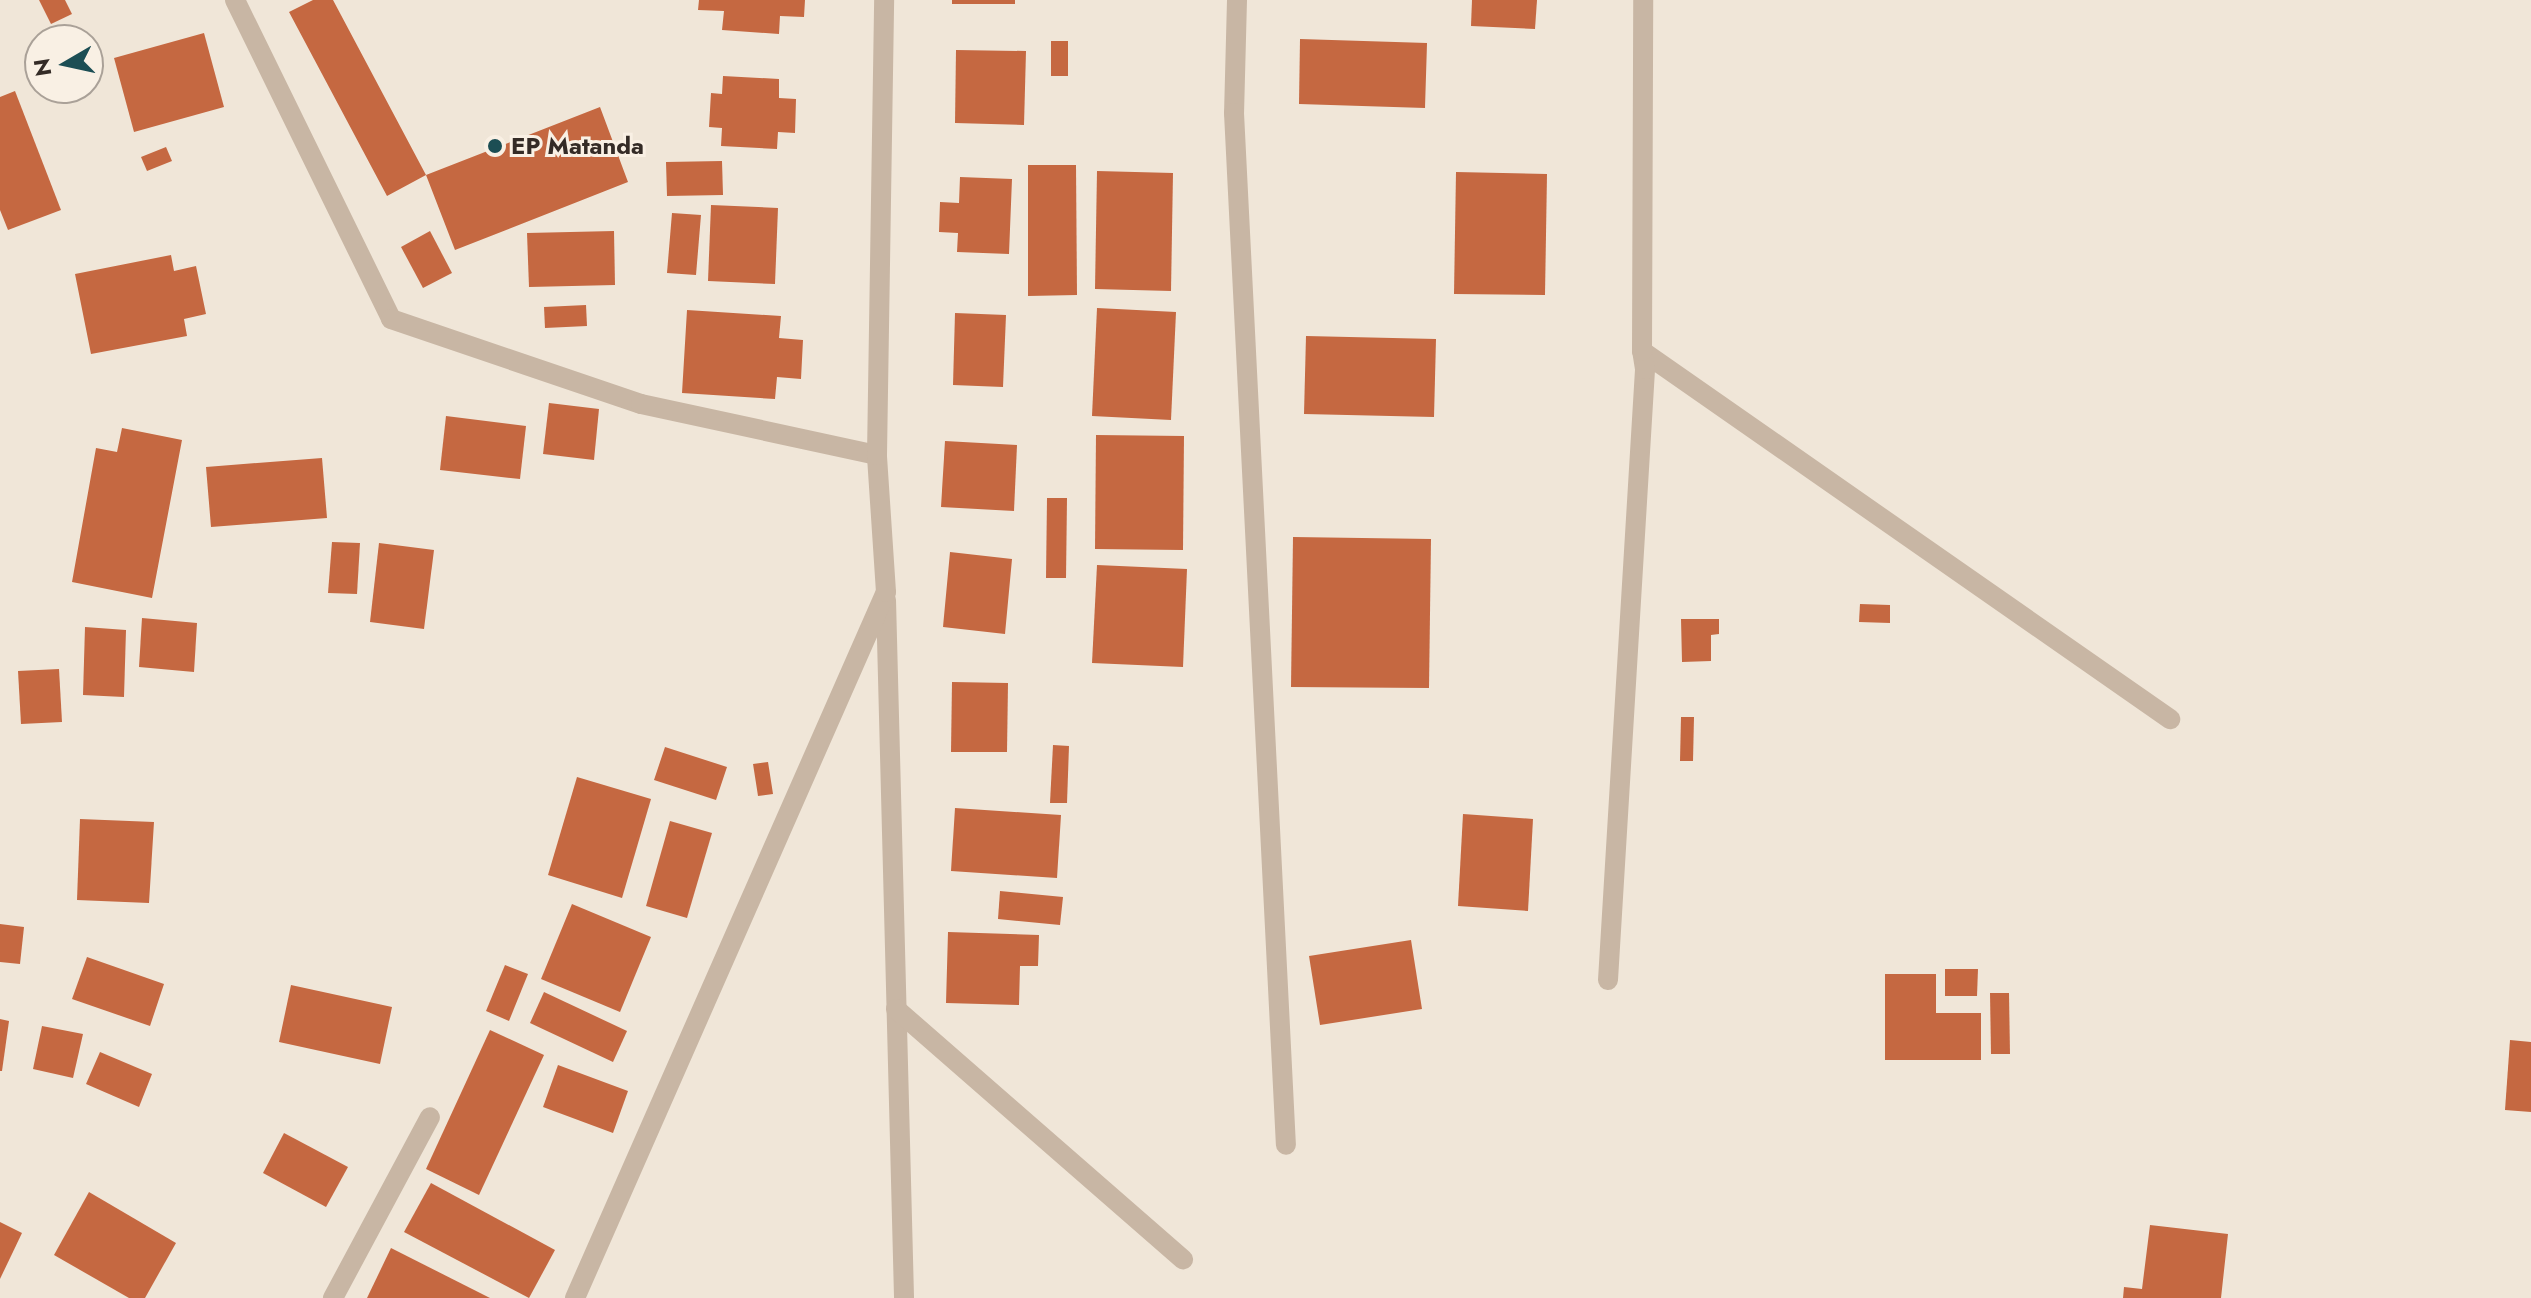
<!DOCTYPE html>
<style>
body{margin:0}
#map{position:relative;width:2531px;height:1298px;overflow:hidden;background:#f0e6d8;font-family:Jost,sans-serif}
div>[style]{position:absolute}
.building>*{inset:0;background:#c56841}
.minor>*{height:20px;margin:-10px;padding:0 10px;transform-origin:10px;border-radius:10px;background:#c8b6a4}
.dots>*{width:22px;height:22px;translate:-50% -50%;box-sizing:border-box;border:4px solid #f9f0e4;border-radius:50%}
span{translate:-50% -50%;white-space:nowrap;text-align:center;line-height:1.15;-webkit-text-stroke:6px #f9f0e4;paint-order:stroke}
.poi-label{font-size:24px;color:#342b26;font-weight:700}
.left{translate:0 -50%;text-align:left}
.north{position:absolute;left:24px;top:24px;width:80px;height:80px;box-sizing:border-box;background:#f9f0e4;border:2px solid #aaa198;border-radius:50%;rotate:261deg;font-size:22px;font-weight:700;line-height:32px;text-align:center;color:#342b26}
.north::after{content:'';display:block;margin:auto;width:28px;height:36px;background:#1c4e54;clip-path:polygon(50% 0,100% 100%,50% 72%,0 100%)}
</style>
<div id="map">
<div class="building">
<i style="clip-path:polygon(39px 0,65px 0,72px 14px,51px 24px)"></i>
<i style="clip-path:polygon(313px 0,333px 0,426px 175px,600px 107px,628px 182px,455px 250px,426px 175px,387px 196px,289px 12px)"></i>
<i style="clip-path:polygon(699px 0,805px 0,804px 17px,780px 16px,779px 34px,722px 30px,724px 11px,698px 10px)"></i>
<i style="clip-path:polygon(952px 0,1015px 0,1015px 4px,952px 4px)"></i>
<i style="clip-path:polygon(1472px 0,1537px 0,1535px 29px,1471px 26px)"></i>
<i style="clip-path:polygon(204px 33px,224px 107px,134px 132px,114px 58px)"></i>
<i style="clip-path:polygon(1300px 39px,1427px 43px,1425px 108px,1299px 104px)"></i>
<i style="clip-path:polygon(1051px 41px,1068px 41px,1068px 76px,1051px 76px)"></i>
<i style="clip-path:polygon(956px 50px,1026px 51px,1024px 125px,955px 123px)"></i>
<i style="clip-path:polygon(723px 76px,779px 79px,779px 98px,796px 99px,795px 133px,778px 132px,777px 149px,721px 146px,722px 128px,709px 127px,711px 93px,722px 94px)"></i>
<i style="clip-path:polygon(15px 91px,61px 210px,8px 230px,0 210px,0 97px)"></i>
<i style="clip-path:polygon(166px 147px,172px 161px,147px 171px,141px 157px)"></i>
<i style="clip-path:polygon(722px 161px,723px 195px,667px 196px,666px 162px)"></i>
<i style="clip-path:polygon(1028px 165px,1076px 165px,1077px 295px,1028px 296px)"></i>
<i style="clip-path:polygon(1097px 171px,1173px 173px,1171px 291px,1095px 289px)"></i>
<i style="clip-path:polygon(1456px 172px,1547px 174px,1545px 295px,1454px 294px)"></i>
<i style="clip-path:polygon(960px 177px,1012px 179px,1009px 254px,957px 252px,958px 233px,939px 232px,940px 202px,959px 203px)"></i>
<i style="clip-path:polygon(711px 205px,778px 208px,775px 284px,708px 281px)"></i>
<i style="clip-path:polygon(672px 213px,701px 215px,696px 275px,667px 273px)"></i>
<i style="clip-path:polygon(430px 231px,452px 273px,423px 288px,401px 247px)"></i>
<i style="clip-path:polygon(614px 231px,615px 285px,529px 287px,527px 233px)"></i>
<i style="clip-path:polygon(171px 255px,174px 271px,196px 266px,206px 314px,184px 319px,187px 336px,91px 354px,75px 274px)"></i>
<i style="clip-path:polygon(586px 305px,587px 326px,545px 328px,544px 307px)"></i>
<i style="clip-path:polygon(1097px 308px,1176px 312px,1171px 420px,1092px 416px)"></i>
<i style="clip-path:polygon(687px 310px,781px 316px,779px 338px,803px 340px,801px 379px,777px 377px,775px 399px,682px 393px)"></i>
<i style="clip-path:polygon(955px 313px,1006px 315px,1003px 387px,953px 385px)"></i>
<i style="clip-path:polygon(1306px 336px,1436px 339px,1434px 417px,1304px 414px)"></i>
<i style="clip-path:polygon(549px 403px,599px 409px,594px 460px,543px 454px)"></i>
<i style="clip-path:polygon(446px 416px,526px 426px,520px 479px,440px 470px)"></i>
<i style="clip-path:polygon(122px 428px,182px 440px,152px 598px,72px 582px,96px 448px,117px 452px)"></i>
<i style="clip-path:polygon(1096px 435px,1184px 436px,1183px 550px,1095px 549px)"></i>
<i style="clip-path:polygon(945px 441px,1017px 445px,1014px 511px,941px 507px)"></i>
<i style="clip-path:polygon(322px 458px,327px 518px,211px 527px,206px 467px)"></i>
<i style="clip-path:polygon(1047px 498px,1067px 498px,1066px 578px,1046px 578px)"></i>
<i style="clip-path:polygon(1293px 537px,1431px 539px,1429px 688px,1291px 687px)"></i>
<i style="clip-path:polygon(332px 542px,360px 543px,357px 594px,328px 593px)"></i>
<i style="clip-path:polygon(379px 543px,434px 550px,424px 629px,370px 622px)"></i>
<i style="clip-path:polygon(950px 552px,1012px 559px,1005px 634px,943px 627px)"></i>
<i style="clip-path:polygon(1097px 565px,1187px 569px,1183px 667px,1092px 663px)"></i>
<i style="clip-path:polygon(1860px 604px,1890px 605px,1890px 623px,1859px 622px)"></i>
<i style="clip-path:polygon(142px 618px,197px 623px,194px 672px,139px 667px)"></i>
<i style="clip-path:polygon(1681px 619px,1719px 619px,1719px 634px,1711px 635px,1711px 661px,1682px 662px)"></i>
<i style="clip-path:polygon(85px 627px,126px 630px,124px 697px,83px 695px)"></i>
<i style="clip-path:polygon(59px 669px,62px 722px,21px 724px,18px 671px)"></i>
<i style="clip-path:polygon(952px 682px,1008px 683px,1007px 752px,951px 752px)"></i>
<i style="clip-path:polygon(1681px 717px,1694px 717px,1693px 761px,1680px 761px)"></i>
<i style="clip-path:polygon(1053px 745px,1069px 746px,1067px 803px,1050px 803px)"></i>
<i style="clip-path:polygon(665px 747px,727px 767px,716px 800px,654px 780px)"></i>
<i style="clip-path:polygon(768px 762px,773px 794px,758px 796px,753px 764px)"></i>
<i style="clip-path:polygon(577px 777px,651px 799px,622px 898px,548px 875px)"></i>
<i style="clip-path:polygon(955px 808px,1061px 815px,1057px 878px,951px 871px)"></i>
<i style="clip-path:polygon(1463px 814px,1533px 819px,1528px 911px,1458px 906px)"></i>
<i style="clip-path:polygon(80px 819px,154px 822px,149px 903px,77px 900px)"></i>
<i style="clip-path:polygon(670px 821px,712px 833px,687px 918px,646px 906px)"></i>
<i style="clip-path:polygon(1000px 891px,1063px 897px,1060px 925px,998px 919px)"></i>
<i style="clip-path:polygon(572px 904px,651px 937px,620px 1012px,541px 979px)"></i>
<i style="clip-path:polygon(0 924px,24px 927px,20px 964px,0 962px)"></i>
<i style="clip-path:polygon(948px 932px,1039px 935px,1038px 966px,1020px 966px,1019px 1005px,946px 1003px)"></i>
<i style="clip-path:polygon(1411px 940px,1422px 1009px,1320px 1025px,1309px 956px)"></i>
<i style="clip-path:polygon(87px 957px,164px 984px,150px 1026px,72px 999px)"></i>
<i style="clip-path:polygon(505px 965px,528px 974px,509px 1021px,486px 1011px)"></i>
<i style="clip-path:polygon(1945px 969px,1978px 969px,1977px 996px,1945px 996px)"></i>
<i style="clip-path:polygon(1885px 974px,1936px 974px,1936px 1013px,1981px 1013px,1981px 1060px,1885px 1060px)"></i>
<i style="clip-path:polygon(291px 985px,392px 1007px,380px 1064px,279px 1042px)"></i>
<i style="clip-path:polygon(544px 992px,627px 1031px,613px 1062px,530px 1023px)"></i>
<i style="clip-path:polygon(1990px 993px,2009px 993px,2010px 1054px,1991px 1054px)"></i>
<i style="clip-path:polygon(0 1019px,9px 1021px,2px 1071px,0 1071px)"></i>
<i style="clip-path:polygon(42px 1026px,83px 1034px,73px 1078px,33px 1069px)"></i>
<i style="clip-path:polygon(490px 1030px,544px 1055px,479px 1195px,426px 1169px)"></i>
<i style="clip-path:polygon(2510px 1040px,2531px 1042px,2531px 1112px,2505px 1110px)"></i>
<i style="clip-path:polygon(100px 1052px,152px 1074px,139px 1107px,86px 1084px)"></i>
<i style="clip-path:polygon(558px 1065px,628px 1091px,613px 1133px,543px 1107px)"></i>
<i style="clip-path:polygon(284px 1133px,348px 1167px,326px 1207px,263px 1173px)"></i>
<i style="clip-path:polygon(431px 1183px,555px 1250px,529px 1298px,404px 1232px)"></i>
<i style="clip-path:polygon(89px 1192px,176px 1243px,145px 1298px,129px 1298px,54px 1255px)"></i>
<i style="clip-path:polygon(0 1222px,22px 1233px,0 1279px)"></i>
<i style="clip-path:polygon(2150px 1225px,2228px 1234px,2221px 1298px,2123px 1298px,2124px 1287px,2142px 1289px)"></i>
<i style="clip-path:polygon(391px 1248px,490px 1298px,367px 1298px)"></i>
</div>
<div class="minor">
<i style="left:235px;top:0;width:355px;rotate:63.9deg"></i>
<i style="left:391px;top:319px;width:264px;rotate:18.8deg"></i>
<i style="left:641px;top:404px;width:241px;rotate:12.2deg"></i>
<i style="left:1237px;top:0;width:113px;rotate:91.5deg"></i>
<i style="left:1234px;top:113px;width:1033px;rotate:87.12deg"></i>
<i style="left:1642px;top:351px;width:644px;rotate:34.88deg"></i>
<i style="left:886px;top:600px;width:698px;rotate:88.52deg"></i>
<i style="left:1608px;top:980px;width:612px;rotate:-86.53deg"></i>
<i style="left:1645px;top:369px;width:18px;rotate:-99deg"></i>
<i style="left:1642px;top:351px;width:351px;rotate:-89.8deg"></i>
<i style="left:896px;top:1009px;width:381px;rotate:41.1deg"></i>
<i style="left:333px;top:1298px;width:205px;rotate:-61.8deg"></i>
<i style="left:575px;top:1298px;width:771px;rotate:-66.23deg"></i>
<i style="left:886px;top:592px;width:137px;rotate:-93.8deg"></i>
<i style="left:877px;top:455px;width:455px;rotate:-89.1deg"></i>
</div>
<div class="dots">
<i style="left:495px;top:146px;background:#1c4e54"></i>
</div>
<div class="poi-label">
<span class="left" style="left:511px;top:146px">EP Matanda</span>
</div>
<div class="north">N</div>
</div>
